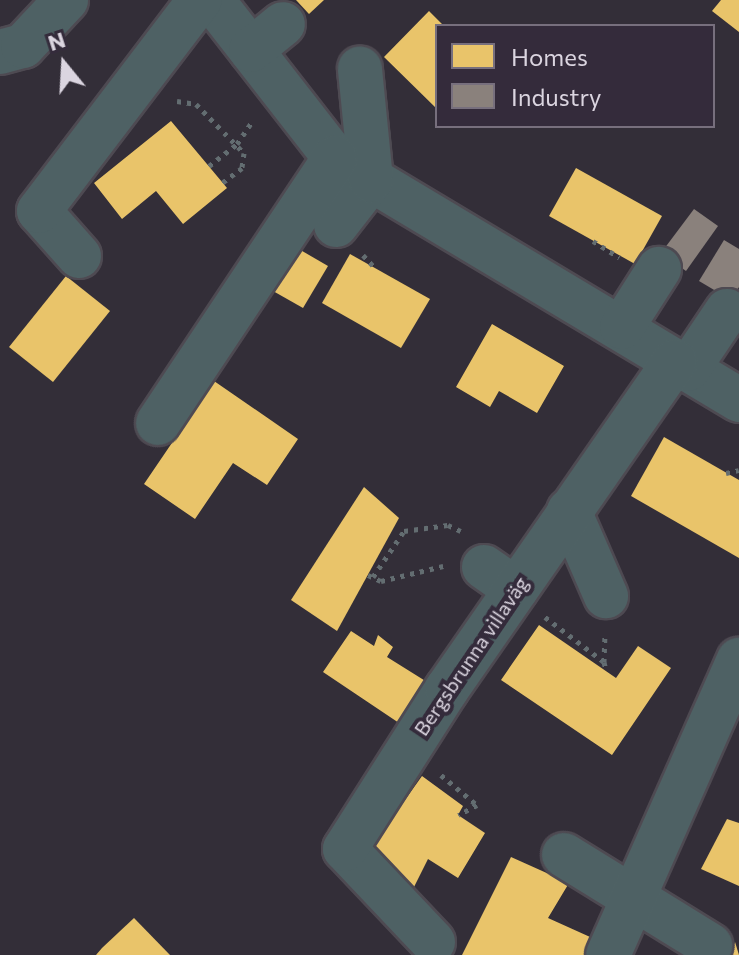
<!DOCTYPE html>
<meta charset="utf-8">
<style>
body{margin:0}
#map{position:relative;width:739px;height:955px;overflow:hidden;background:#332e38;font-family:Commissioner,sans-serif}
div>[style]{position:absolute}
.homes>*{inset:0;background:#e9c46a}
.industry>*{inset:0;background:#8a817c}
.path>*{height:5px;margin-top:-2.5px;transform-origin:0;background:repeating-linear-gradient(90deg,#636d71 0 4px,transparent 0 10px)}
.roads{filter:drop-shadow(2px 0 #4e4a52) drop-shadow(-2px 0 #4e4a52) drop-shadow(0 2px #4e4a52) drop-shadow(0 -2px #4e4a52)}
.minor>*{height:44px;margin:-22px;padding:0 22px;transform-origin:22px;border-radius:22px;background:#4e6164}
span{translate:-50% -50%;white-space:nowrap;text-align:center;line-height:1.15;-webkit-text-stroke:8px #342b3b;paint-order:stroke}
.street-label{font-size:20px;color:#dbd5e0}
.legend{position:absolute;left:435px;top:24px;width:280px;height:104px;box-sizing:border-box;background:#342b3b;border:2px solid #776f7d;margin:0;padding:10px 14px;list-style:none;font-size:24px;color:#dbd5e0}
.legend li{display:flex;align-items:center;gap:16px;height:40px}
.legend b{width:40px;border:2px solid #776f7d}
.north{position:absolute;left:24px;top:24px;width:80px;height:80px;-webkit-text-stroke:6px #342b3b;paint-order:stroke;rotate:342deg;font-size:22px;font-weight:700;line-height:32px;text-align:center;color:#dbd5e0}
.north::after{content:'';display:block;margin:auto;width:28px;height:36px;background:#dbd5e0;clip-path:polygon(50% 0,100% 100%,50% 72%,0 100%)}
</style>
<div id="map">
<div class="homes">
<i style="clip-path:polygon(296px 0,324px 0,309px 14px)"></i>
<i style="clip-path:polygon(721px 0,739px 0,739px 32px,712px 11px)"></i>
<i style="clip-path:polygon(429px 11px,444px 26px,437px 26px,437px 109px,384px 57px)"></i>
<i style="clip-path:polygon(171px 121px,227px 188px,183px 224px,156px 191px,122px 219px,94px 183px)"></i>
<i style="clip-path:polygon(576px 168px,662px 216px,635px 264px,549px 216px)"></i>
<i style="clip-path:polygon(297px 248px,328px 266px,303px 308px,273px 291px)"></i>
<i style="clip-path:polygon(350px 254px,430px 299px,401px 348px,322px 303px)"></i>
<i style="clip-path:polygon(66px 276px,110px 311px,53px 382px,9px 347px)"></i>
<i style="clip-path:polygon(492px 324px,564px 366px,537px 413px,499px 391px,490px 407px,456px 387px)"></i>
<i style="clip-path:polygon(214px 381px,298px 439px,267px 485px,233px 463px,195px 519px,144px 484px)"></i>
<i style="clip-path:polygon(664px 437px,739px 480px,739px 558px,631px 496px)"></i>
<i style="clip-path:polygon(364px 487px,399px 518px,337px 631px,291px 600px)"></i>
<i style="clip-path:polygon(539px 625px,616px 678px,638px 646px,671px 668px,612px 755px,501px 680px)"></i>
<i style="clip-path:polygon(351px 631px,374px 646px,378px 635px,393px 647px,387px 657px,427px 682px,399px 723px,323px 672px)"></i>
<i style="clip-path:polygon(422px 776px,463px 806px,458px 815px,485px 833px,458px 878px,428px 859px,414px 887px,368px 852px)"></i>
<i style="clip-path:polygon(727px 819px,739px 823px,739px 886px,701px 869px)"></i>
<i style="clip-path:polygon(511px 857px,569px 883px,548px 918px,599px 941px,590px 955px,462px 955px)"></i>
<i style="clip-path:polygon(134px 918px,170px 955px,96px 955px,102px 948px)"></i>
<i style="clip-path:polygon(735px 942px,739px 955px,730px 955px)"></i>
</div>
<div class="industry">
<i style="clip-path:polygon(694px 209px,718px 226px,686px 271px,661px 253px)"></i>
<i style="clip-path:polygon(724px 240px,739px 249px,739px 287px,731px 300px,699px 281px)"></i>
</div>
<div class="path">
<i style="left:177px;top:101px;width:19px;rotate:9deg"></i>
<i style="left:196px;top:104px;width:69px;rotate:45.6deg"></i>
<i style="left:244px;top:153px;width:15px;rotate:98deg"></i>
<i style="left:242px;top:168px;width:25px;rotate:143deg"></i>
<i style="left:209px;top:166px;width:36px;rotate:-38deg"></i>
<i style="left:237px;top:144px;width:27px;rotate:-56deg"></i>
<i style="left:593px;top:241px;width:31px;rotate:32deg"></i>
<i style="left:363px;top:255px;width:18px;rotate:47deg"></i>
<i style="left:726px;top:473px;width:13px;rotate:-13deg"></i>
<i style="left:368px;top:575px;width:14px;rotate:25deg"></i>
<i style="left:381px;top:581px;width:64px;rotate:-13.6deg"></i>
<i style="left:373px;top:577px;width:55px;rotate:-56deg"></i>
<i style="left:404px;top:531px;width:44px;rotate:-7.8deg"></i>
<i style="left:448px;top:525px;width:14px;rotate:25deg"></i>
<i style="left:545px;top:617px;width:74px;rotate:37.3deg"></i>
<i style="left:604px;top:662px;width:8px;rotate:76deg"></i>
<i style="left:604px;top:662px;width:25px;rotate:-88deg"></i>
<i style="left:441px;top:775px;width:47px;rotate:39.8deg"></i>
<i style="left:477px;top:805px;width:21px;rotate:152deg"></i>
</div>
<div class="roads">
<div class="minor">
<i style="left:212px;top:0;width:200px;rotate:52.1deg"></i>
<i style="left:335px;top:158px;width:471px;rotate:30.9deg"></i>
<i style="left:251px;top:50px;width:41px;rotate:-39.1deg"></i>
<i style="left:0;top:52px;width:24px;rotate:-15deg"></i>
<i style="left:23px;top:46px;width:63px;rotate:-46.9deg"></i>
<i style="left:336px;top:225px;width:57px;rotate:-52.1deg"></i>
<i style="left:371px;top:180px;width:112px;rotate:-95.7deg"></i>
<i style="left:79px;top:256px;width:60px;rotate:-131.6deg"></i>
<i style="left:39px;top:211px;width:265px;rotate:-52.7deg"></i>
<i style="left:622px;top:327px;width:69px;rotate:-57.5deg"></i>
<i style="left:688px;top:369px;width:70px;rotate:-56.1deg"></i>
<i style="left:158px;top:423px;width:319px;rotate:-56.3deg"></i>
<i style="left:569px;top:511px;width:93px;rotate:66.5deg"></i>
<i style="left:484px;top:567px;width:39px;rotate:35deg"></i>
<i style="left:564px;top:855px;width:172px;rotate:31.7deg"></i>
<i style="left:433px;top:942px;width:128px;rotate:-133.4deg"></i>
<i style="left:345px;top:849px;width:190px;rotate:-57.5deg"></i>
<i style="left:447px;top:689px;width:399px;rotate:-55.2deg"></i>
<i style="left:608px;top:955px;width:323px;rotate:-66.1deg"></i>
</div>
</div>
<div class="street-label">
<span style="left:471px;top:656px;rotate:-56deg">Bergsbrunna villaväg</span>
</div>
<ul class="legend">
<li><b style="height:22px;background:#e9c46a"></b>Homes</li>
<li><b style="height:22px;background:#8a817c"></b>Industry</li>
</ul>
<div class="north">N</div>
</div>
